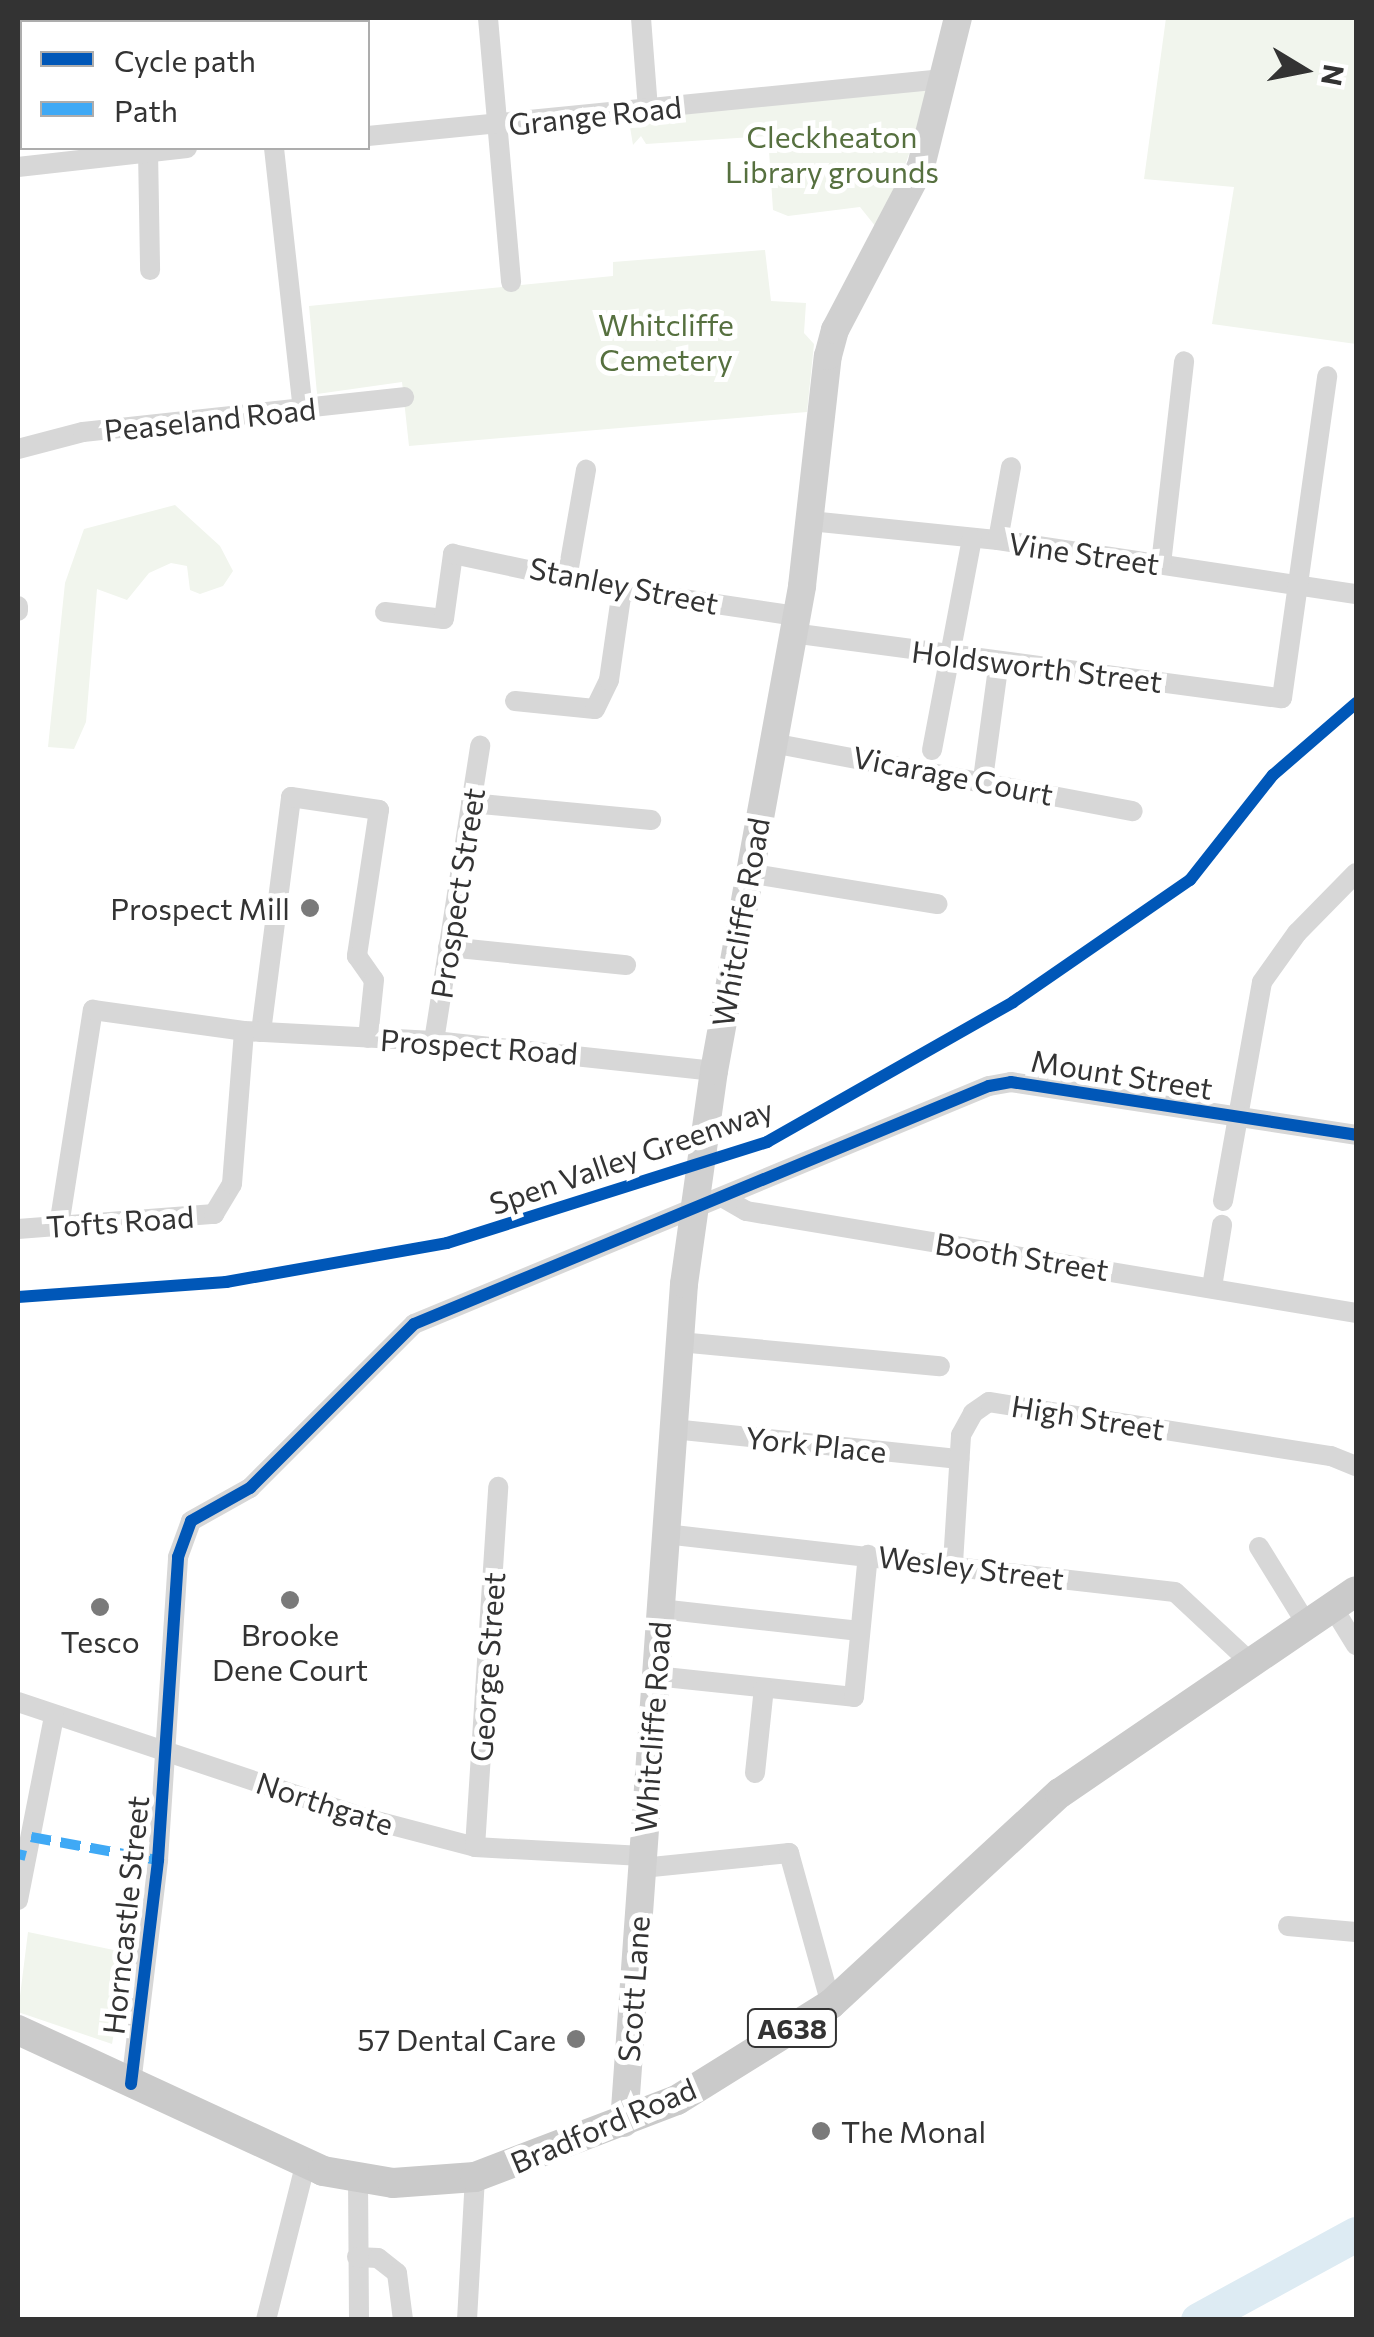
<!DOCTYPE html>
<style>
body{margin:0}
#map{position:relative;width:1374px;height:2337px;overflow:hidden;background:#fff;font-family:Commissioner,sans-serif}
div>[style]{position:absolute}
.green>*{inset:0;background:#f1f5ed}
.river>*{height:35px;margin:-17.5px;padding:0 17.5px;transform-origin:17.5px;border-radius:17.5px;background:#ddebf3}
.street>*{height:20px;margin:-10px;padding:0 10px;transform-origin:10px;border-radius:10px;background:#d7d7d7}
.secondary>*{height:28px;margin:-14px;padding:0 14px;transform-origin:14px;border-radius:14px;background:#d0d0d0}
.primary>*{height:30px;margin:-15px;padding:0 15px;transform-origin:15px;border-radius:15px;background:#cacaca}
.quiet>*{height:10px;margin-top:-5px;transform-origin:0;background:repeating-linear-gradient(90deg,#3fa9f5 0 20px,transparent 0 30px)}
.cycleway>*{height:12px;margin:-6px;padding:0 6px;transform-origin:6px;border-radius:6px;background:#0057b8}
.dots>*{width:28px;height:28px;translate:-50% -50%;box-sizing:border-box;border:5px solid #fff;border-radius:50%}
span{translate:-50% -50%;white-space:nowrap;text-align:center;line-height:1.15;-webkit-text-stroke:10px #fff;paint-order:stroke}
.shield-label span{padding:2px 8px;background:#fff;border:2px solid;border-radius:8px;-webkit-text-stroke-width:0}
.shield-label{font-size:28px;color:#333;font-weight:700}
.street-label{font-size:30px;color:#333}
.park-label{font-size:30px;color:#56703f}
.poi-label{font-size:30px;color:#333}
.right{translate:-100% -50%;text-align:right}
.left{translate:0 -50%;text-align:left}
.frame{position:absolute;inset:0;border:20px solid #333;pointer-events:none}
.legend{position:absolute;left:20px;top:20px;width:350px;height:130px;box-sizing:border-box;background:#fff;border:2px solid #adadad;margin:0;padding:12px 18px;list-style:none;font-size:30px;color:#333}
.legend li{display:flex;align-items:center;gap:20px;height:50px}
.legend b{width:50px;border:2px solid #adadad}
.north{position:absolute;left:1254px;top:20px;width:100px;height:100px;-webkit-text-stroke:8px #fff;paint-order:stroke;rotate:100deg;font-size:28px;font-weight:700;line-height:40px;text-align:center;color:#333}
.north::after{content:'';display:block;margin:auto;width:35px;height:45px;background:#333;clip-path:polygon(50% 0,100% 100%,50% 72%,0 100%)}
</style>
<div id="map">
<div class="green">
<i style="clip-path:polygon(1166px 18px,1356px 18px,1356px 344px,1212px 324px,1234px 187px,1144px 179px)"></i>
<i style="clip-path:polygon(934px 87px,880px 232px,860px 207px,788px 216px,773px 210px,768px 136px,646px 144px,641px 136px,633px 145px,628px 115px)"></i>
<i style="clip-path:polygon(765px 250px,771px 301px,806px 303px,804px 333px,814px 344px,807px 412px,409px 446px,402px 382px,317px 394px,309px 306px,613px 276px,613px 262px)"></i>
<i style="clip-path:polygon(175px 505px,220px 546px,233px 571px,223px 586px,200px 594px,190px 590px,187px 566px,171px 563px,149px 573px,127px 600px,97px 589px,86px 722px,74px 749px,48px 747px,65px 583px,84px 529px)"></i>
<i style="clip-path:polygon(28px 1932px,128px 1953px,112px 2044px,18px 2012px)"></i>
</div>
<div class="river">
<i style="left:1198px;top:2320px;width:180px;rotate:-28.6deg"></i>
</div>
<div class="street">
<i style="left:488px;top:18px;width:265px;rotate:85deg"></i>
<i style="left:641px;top:18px;width:90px;rotate:85.6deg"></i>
<i style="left:18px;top:61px;width:4px"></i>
<i style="left:368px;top:136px;width:578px;rotate:-5.66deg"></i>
<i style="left:274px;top:148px;width:265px;rotate:83.7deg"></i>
<i style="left:148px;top:150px;width:120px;rotate:89deg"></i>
<i style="left:18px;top:167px;width:170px;rotate:-6.4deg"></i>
<i style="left:18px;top:449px;width:67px;rotate:-14.7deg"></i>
<i style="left:83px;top:432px;width:323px;rotate:-6.2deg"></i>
<i style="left:810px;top:521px;width:189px;rotate:5.8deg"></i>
<i style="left:998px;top:540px;width:362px;rotate:8.6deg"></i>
<i style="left:998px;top:540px;width:74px;rotate:-79.9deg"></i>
<i style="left:1161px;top:564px;width:204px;rotate:-83.5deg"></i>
<i style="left:568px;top:573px;width:105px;rotate:-80.1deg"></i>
<i style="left:18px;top:606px;width:5px;rotate:90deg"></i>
<i style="left:385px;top:612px;width:59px;rotate:6.8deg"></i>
<i style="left:444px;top:619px;width:66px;rotate:-82.1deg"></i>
<i style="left:453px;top:554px;width:173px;rotate:12deg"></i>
<i style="left:622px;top:590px;width:176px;rotate:8.5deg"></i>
<i style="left:792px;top:633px;width:494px;rotate:7.6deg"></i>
<i style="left:1282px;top:698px;width:325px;rotate:-82deg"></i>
<i style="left:515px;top:701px;width:80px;rotate:5.7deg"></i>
<i style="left:595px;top:709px;width:32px;rotate:-64deg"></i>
<i style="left:609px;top:680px;width:91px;rotate:-81.8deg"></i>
<i style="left:772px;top:743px;width:367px;rotate:10.7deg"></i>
<i style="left:932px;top:750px;width:215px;rotate:-79.3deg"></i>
<i style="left:983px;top:779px;width:119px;rotate:-82.3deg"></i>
<i style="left:471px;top:803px;width:181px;rotate:5.4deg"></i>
<i style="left:748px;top:873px;width:192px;rotate:9.3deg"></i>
<i style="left:448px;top:947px;width:179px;rotate:5.8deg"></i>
<i style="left:261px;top:1032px;width:237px;rotate:-82.7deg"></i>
<i style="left:291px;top:797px;width:89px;rotate:8.4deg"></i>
<i style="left:379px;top:810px;width:148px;rotate:98.6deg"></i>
<i style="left:357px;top:956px;width:29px;rotate:55deg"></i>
<i style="left:374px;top:980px;width:58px;rotate:95.9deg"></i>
<i style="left:434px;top:1041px;width:299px;rotate:-81.1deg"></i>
<i style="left:722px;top:1197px;width:28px;rotate:30deg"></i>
<i style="left:746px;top:1211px;width:618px;rotate:9.49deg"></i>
<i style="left:1223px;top:1201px;width:222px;rotate:-79.9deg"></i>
<i style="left:1262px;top:982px;width:60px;rotate:-54.5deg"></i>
<i style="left:1297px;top:933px;width:84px;rotate:-45.5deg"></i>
<i style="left:59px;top:1226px;width:219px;rotate:-81.1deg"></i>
<i style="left:93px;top:1010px;width:152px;rotate:7.9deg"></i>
<i style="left:244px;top:1031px;width:190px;rotate:3deg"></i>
<i style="left:434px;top:1041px;width:282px;rotate:6.1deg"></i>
<i style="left:18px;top:1229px;width:197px;rotate:-4.4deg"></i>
<i style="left:214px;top:1214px;width:35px;rotate:-59deg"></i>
<i style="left:232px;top:1184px;width:153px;rotate:-85.5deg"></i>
<i style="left:1212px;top:1287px;width:63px;rotate:-80.8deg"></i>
<i style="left:679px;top:1342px;width:262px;rotate:5.3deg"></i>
<i style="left:673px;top:1429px;width:288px;rotate:6deg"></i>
<i style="left:665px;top:1534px;width:513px;rotate:6.49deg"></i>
<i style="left:1175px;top:1592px;width:101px;rotate:43deg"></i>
<i style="left:1259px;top:1547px;width:89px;rotate:58.3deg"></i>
<i style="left:953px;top:1563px;width:128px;rotate:-86.4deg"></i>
<i style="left:961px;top:1435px;width:25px;rotate:-61deg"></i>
<i style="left:973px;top:1413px;width:19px;rotate:-35deg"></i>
<i style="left:989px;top:1402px;width:346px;rotate:9deg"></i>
<i style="left:1331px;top:1456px;width:27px;rotate:22deg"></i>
<i style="left:1332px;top:1606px;width:46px;rotate:58.4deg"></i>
<i style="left:660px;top:1609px;width:201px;rotate:6.3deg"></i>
<i style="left:655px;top:1676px;width:200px;rotate:6deg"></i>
<i style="left:854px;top:1697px;width:143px;rotate:-84.4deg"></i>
<i style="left:18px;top:1702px;width:362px;rotate:18.5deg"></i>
<i style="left:361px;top:1817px;width:118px;rotate:14.7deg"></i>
<i style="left:475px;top:1847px;width:168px;rotate:3.1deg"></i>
<i style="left:755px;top:1773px;width:85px;rotate:-84deg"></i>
<i style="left:475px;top:1847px;width:361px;rotate:-86.3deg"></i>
<i style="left:642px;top:1868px;width:148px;rotate:-5.8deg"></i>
<i style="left:789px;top:1853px;width:157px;rotate:74.5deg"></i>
<i style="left:18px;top:1900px;width:187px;rotate:-78.9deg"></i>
<i style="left:1288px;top:1926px;width:68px;rotate:5deg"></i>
<i style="left:131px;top:2084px;width:226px;rotate:-83.1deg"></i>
<i style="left:158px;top:1860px;width:304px;rotate:-86.2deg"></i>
<i style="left:178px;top:1557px;width:38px;rotate:-70deg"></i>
<i style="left:191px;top:1521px;width:68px;rotate:-29.2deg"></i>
<i style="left:250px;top:1488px;width:232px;rotate:-45deg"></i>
<i style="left:414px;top:1324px;width:622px;rotate:-22.49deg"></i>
<i style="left:989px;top:1086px;width:22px;rotate:-10deg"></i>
<i style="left:1011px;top:1082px;width:349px;rotate:8.7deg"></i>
<i style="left:358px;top:2177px;width:143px;rotate:89.6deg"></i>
<i style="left:357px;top:2257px;width:21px;rotate:3deg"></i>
<i style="left:378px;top:2258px;width:24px;rotate:38deg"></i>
<i style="left:397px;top:2273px;width:47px;rotate:82.7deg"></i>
<i style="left:266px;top:2320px;width:163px;rotate:-75.8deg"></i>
<i style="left:467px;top:2320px;width:143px;rotate:-86.8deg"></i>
</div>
<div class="secondary">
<i style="left:624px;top:2123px;width:841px;rotate:-85.91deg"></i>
<i style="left:684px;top:1284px;width:215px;rotate:-82deg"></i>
<i style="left:714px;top:1071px;width:493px;rotate:-79.7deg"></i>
<i style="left:802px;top:586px;width:231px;rotate:-83.6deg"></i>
<i style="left:828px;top:356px;width:27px;rotate:-75deg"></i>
<i style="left:835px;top:330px;width:185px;rotate:-62.3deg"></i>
<i style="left:921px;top:166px;width:153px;rotate:-76deg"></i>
</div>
<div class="primary">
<i style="left:18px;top:2030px;width:336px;rotate:24.8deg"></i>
<i style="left:323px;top:2171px;width:71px;rotate:9.7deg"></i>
<i style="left:393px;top:2183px;width:82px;rotate:-4.2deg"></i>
<i style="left:475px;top:2177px;width:216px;rotate:-20.9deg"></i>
<i style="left:677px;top:2100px;width:181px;rotate:-31.9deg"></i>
<i style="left:831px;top:2004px;width:311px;rotate:-42.7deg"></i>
<i style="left:1060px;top:1793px;width:358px;rotate:-34.3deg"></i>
</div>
<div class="quiet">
<i style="left:31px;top:1837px;width:129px;rotate:10.3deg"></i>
<i style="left:18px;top:1854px;width:8px;rotate:14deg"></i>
</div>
<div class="cycleway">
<i style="left:18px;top:1297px;width:209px;rotate:-4.1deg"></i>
<i style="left:226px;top:1282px;width:224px;rotate:-10deg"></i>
<i style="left:447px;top:1243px;width:336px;rotate:-17.5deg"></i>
<i style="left:767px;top:1142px;width:283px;rotate:-29.6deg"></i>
<i style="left:1013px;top:1002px;width:215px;rotate:-34.6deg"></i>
<i style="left:1190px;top:880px;width:134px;rotate:-51.7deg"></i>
<i style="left:1273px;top:775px;width:110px;rotate:-40.9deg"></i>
<i style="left:131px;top:2084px;width:226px;rotate:-83.1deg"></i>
<i style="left:158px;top:1860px;width:304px;rotate:-86.2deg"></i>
<i style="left:178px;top:1557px;width:38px;rotate:-70deg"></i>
<i style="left:191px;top:1521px;width:68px;rotate:-29.2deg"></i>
<i style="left:250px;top:1488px;width:232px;rotate:-45deg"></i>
<i style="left:414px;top:1324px;width:622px;rotate:-22.49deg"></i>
<i style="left:989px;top:1086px;width:22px;rotate:-10deg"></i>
<i style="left:1011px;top:1082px;width:349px;rotate:8.7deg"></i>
</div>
<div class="dots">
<i style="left:310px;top:908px;background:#7a7a7a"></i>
<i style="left:290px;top:1600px;background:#7a7a7a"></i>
<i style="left:100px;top:1607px;background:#7a7a7a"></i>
<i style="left:576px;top:2039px;background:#7a7a7a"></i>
<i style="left:821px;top:2131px;background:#7a7a7a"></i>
</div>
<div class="shield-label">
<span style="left:792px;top:2028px">A638</span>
</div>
<div class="street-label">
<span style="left:595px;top:115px;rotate:-6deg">Grange Road</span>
<span style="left:210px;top:419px;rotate:-6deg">Peaseland Road</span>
<span style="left:1084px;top:553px;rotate:8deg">Vine Street</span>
<span style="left:624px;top:585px;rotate:11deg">Stanley Street</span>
<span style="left:1037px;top:666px;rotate:7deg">Holdsworth Street</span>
<span style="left:953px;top:775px;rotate:11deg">Vicarage Court</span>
<span style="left:457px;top:893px;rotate:-81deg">Prospect Street</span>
<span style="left:740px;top:922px;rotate:-80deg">Whitcliffe Road</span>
<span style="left:479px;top:1046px;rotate:4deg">Prospect Road</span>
<span style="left:1122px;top:1074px;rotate:9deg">Mount Street</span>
<span style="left:631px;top:1156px;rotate:-19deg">Spen Valley Greenway</span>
<span style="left:120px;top:1221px;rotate:-4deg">Tofts Road</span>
<span style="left:1022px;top:1256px;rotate:9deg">Booth Street</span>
<span style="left:1088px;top:1417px;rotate:9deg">High Street</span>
<span style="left:816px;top:1444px;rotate:6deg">York Place</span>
<span style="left:971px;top:1567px;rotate:7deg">Wesley Street</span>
<span style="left:487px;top:1667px;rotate:-86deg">George Street</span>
<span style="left:652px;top:1727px;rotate:-86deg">Whitcliffe Road</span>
<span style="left:325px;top:1803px;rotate:18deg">Northgate</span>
<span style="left:125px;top:1915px;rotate:-84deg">Horncastle Street</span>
<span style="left:633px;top:1989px;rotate:-86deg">Scott Lane</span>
<span style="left:603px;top:2125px;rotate:-23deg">Bradford Road</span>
</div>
<div class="park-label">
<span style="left:832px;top:153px">Cleckheaton<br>Library grounds</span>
<span style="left:666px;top:341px">Whitcliffe<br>Cemetery</span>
</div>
<div class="poi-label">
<span class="right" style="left:290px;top:908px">Prospect Mill</span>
<span style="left:290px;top:1651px">Brooke<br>Dene Court</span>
<span style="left:100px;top:1641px">Tesco</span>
<span class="right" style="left:556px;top:2039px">57 Dental Care</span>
<span class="left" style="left:841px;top:2131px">The Monal</span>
</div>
<div class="frame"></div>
<ul class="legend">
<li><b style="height:12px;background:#0057b8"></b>Cycle path</li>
<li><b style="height:12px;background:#3fa9f5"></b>Path</li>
</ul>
<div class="north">N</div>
</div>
